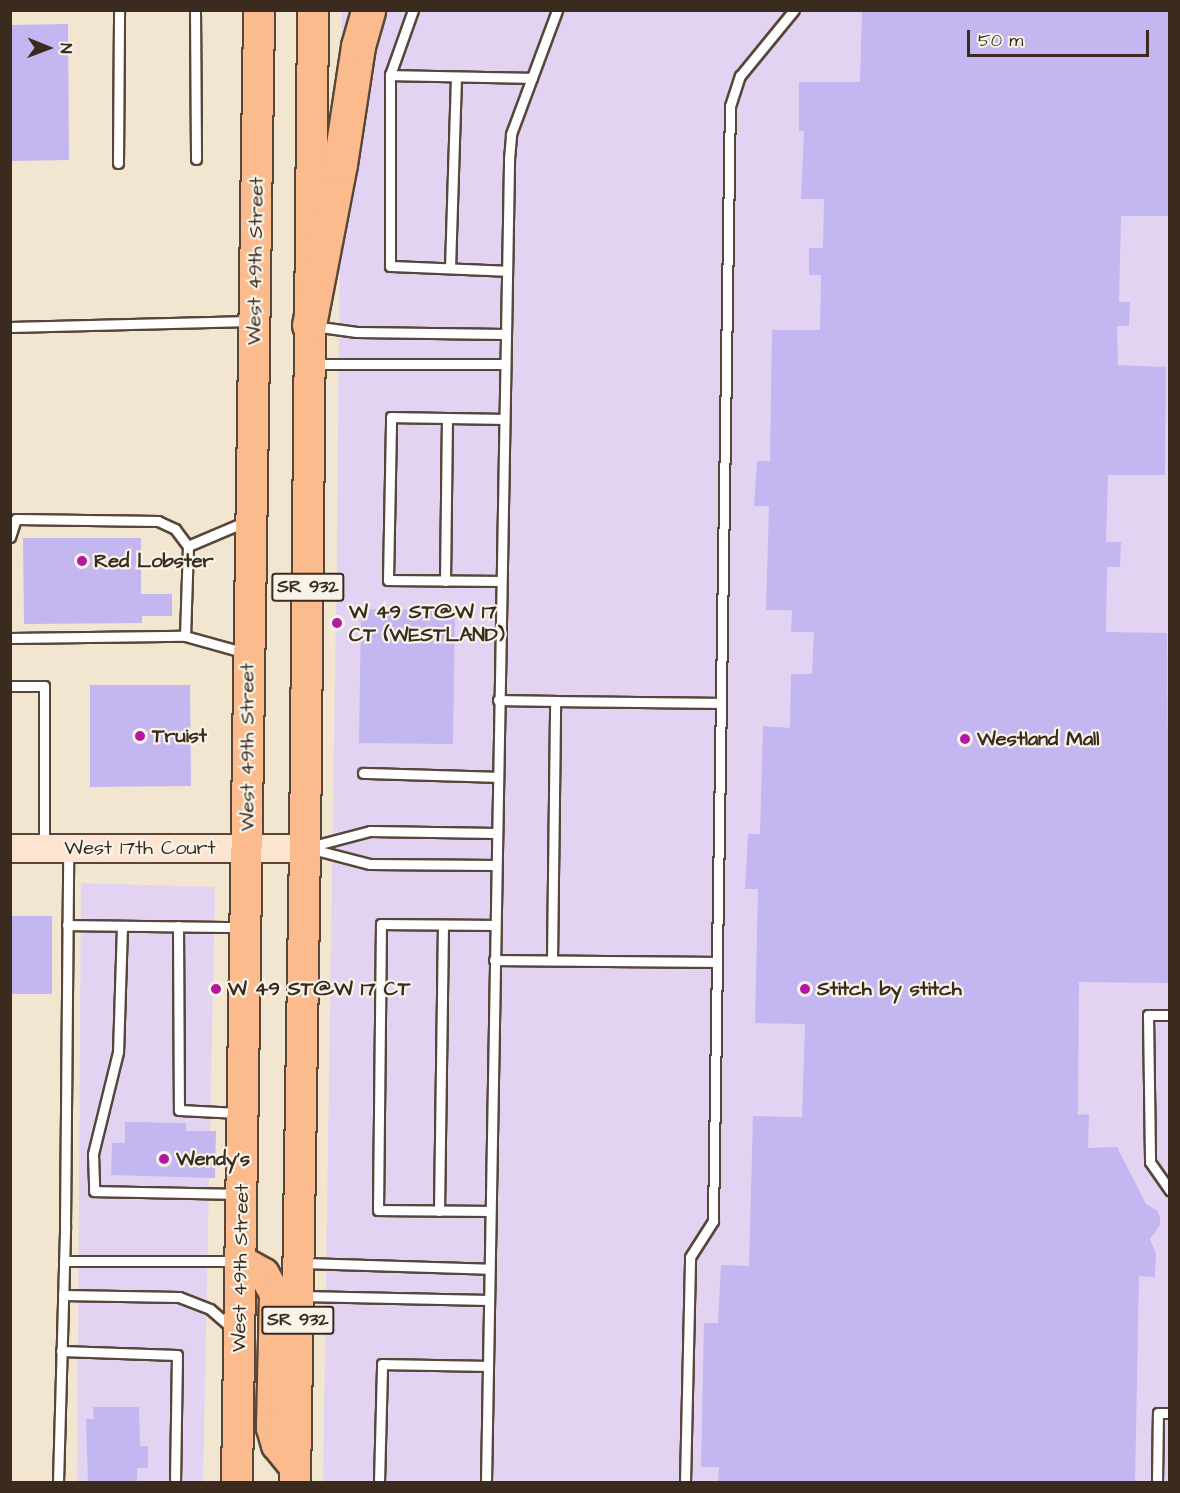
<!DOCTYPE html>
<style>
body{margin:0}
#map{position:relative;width:1180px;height:1493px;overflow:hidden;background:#f3e6d0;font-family:"Architects Daughter",sans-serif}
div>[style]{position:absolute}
.built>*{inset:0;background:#e3d3f2}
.building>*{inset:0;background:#c4b6f0}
.roads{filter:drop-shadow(2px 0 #574639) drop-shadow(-2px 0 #574639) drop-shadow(0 2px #574639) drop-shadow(0 -2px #574639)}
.lane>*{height:9px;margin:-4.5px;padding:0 4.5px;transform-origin:4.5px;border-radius:4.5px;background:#fff}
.secondary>*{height:27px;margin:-13.5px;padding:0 13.5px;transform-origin:13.5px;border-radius:13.5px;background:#fde4d1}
.primary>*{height:30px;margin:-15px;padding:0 15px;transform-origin:15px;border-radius:15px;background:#fbbb8d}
.highway>*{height:33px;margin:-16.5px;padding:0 16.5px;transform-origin:16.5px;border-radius:16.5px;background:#fbbb8d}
.dots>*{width:16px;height:16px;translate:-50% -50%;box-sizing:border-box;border:3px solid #f7f3e8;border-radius:50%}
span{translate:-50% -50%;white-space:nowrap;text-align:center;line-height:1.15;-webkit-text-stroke:4.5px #f7f3e8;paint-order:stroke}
.shield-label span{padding:2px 4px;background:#f7f3e8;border:2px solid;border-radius:4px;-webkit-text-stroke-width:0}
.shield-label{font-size:18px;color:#3b2a1e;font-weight:700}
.street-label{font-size:20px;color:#3b2a1e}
.poi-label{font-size:20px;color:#3b2a1e;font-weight:700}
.left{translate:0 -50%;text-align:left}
.frame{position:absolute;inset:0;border:12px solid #3b2a1e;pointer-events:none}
.north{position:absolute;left:18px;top:18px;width:60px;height:60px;-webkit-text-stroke:4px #f7f3e8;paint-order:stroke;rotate:91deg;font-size:16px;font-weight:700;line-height:24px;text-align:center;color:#3b2a1e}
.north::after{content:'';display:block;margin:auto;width:21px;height:27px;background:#3b2a1e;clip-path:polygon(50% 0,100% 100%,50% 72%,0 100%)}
.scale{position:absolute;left:967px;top:30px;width:182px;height:27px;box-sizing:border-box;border:3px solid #3b2a1e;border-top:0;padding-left:8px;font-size:18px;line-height:21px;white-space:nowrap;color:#3b2a1e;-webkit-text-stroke:4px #f7f3e8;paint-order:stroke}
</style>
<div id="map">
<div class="built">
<i style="clip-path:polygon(342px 11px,1169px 11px,1169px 1482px,323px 1482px,337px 540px)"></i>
<i style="clip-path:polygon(81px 883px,215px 887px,203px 1482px,77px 1482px)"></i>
</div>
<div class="building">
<i style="clip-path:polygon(862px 10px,1170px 10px,1169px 216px,1121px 216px,1119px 302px,1130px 302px,1129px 326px,1117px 326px,1118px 365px,1166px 367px,1165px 475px,1108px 475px,1106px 542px,1121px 542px,1120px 567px,1107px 567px,1106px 632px,1167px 633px,1170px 983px,1079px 982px,1078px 1115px,1089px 1114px,1088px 1148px,1117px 1147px,1146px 1204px,1157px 1210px,1160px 1217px,1160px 1225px,1150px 1239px,1156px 1254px,1155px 1277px,1139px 1276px,1135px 1482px,718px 1482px,719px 1467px,701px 1467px,704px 1323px,718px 1323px,721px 1265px,749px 1266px,753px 1116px,802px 1117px,805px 1024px,755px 1023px,758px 889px,745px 889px,748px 834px,760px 834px,763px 726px,790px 728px,791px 674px,812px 674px,814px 632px,791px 632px,792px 610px,766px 610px,769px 506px,754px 506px,757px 461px,770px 461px,772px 330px,820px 330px,821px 275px,809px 275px,809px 248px,823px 248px,824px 199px,801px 199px,804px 131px,799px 131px,799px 82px,860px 82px)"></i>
<i style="clip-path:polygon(68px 24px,69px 160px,10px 161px,10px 25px)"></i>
<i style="clip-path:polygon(23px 538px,141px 538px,141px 594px,172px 594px,172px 616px,142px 616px,142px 623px,24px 624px)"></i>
<i style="clip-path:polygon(361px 609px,455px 610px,453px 744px,359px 743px)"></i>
<i style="clip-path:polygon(90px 685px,190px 685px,191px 786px,90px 787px)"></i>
<i style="clip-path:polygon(10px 916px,52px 916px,52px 994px,10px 994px)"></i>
<i style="clip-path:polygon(125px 1122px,186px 1123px,186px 1131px,216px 1131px,215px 1178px,111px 1175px,112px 1143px,125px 1143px)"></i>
<i style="clip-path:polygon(93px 1407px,139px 1407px,140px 1446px,148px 1446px,148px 1468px,137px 1468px,137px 1482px,88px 1482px,86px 1419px,94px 1419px)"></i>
</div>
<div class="roads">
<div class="lane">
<i style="left:195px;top:10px;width:149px;rotate:89.6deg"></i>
<i style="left:413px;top:10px;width:69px;rotate:109.5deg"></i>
<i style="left:390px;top:75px;width:191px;rotate:90deg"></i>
<i style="left:390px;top:266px;width:117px;rotate:2.4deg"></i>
<i style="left:390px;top:75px;width:142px;rotate:1.2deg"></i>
<i style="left:118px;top:163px;width:153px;rotate:-89.6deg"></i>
<i style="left:450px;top:268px;width:191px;rotate:-88.2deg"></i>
<i style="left:313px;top:326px;width:44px;rotate:7.8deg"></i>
<i style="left:357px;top:332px;width:148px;rotate:0.8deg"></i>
<i style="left:10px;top:327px;width:241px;rotate:-1.4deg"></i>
<i style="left:315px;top:364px;width:189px"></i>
<i style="left:10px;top:537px;width:19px;rotate:-72deg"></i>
<i style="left:16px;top:519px;width:142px;rotate:0.8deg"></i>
<i style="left:158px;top:521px;width:19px;rotate:25deg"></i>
<i style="left:175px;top:529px;width:21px;rotate:53deg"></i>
<i style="left:188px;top:546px;width:90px;rotate:91.9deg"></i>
<i style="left:188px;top:546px;width:64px;rotate:-23deg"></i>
<i style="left:445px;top:581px;width:163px;rotate:-89.3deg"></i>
<i style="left:500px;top:581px;width:112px;rotate:-179.5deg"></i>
<i style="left:388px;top:580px;width:163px;rotate:-88.9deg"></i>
<i style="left:391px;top:417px;width:112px;rotate:1deg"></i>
<i style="left:10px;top:638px;width:175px;rotate:-0.7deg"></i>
<i style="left:185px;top:636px;width:63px;rotate:15.6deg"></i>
<i style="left:10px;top:686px;width:34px"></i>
<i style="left:44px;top:686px;width:160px;rotate:90deg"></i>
<i style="left:498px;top:700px;width:57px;rotate:1deg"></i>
<i style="left:363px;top:773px;width:134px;rotate:1.7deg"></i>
<i style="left:309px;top:847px;width:63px;rotate:-14.7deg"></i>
<i style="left:370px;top:831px;width:126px;rotate:0.9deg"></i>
<i style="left:308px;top:848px;width:64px;rotate:14.5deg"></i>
<i style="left:370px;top:864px;width:126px;rotate:0.5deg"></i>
<i style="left:67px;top:925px;width:174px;rotate:0.7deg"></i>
<i style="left:122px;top:926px;width:126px;rotate:91.8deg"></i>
<i style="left:118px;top:1052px;width:105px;rotate:103.8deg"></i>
<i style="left:93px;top:1154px;width:37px;rotate:88deg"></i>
<i style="left:94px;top:1191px;width:143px;rotate:1.2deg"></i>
<i style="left:178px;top:926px;width:184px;rotate:89.7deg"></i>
<i style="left:179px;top:1110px;width:60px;rotate:2.9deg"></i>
<i style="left:494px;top:960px;width:223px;rotate:0.5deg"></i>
<i style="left:552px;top:960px;width:259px;rotate:-89.3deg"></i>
<i style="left:555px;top:701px;width:166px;rotate:0.7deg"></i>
<i style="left:1170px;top:1015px;width:22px;rotate:180deg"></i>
<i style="left:1148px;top:1015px;width:147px;rotate:89.2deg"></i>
<i style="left:1150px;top:1162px;width:35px;rotate:55deg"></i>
<i style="left:439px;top:1211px;width:286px;rotate:-89.2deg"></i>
<i style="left:490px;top:1211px;width:112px;rotate:-179.5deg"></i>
<i style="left:378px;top:1210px;width:286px;rotate:-89.4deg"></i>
<i style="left:381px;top:924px;width:114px;rotate:0.5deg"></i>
<i style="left:64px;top:1261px;width:171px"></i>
<i style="left:303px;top:1263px;width:186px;rotate:1.8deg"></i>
<i style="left:63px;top:1295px;width:116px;rotate:1deg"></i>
<i style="left:179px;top:1297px;width:33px;rotate:21deg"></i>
<i style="left:210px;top:1309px;width:32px;rotate:41deg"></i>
<i style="left:301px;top:1296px;width:188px;rotate:1.2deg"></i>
<i style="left:61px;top:1351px;width:116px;rotate:2deg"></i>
<i style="left:177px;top:1355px;width:127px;rotate:90.9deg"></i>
<i style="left:58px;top:1482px;width:257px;rotate:-88.4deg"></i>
<i style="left:65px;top:1225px;width:376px;rotate:-89.5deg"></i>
<i style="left:379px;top:1482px;width:118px;rotate:-88.5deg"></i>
<i style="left:382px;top:1364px;width:105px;rotate:1.1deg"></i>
<i style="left:486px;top:1482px;width:1323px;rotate:-89deg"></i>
<i style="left:509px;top:159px;width:25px;rotate:-85deg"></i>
<i style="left:511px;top:134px;width:132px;rotate:-69.6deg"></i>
<i style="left:685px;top:1482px;width:225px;rotate:-88.7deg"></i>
<i style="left:690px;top:1257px;width:43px;rotate:-57.4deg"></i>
<i style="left:713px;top:1221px;width:1115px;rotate:-89.13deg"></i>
<i style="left:730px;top:106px;width:32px;rotate:-72deg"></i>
<i style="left:740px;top:76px;width:85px;rotate:-50.7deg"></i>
<i style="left:1157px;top:1482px;width:69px;rotate:-89.2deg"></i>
<i style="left:1158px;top:1413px;width:12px"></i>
</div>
<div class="secondary">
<i style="left:10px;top:848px;width:295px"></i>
</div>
<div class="primary">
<i style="left:241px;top:1261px;width:26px;rotate:29deg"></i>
<i style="left:264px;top:1274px;width:23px;rotate:61deg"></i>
<i style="left:275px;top:1294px;width:134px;rotate:91.3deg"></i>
<i style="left:272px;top:1428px;width:18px;rotate:74deg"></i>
<i style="left:277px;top:1445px;width:28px;rotate:51deg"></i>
<i style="left:237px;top:1482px;width:1472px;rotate:-89.14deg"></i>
<i style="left:295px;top:1482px;width:634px;rotate:-89.1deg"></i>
<i style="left:305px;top:848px;width:838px;rotate:-89.45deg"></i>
</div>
<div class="highway">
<i style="left:309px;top:325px;width:164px;rotate:-79.1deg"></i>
<i style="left:340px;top:164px;width:119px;rotate:-81.3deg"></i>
<i style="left:358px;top:46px;width:37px;rotate:-74deg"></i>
</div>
</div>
<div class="dots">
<i style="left:82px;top:561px;background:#b5179e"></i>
<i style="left:337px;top:623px;background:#b5179e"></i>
<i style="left:140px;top:736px;background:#b5179e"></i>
<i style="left:965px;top:739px;background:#b5179e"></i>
<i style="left:216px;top:989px;background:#b5179e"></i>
<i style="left:805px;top:989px;background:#b5179e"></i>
<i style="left:164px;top:1159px;background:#b5179e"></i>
</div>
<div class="shield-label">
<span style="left:308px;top:587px">SR 932</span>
<span style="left:298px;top:1320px">SR 932</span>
</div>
<div class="street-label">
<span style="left:256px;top:261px;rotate:-89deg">West 49th Street</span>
<span style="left:248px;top:747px;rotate:-90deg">West 49th Street</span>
<span style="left:140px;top:848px">West 17th Court</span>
<span style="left:241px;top:1268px;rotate:-89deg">West 49th Street</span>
</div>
<div class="poi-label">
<span class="left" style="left:94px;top:561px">Red Lobster</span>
<span class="left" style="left:349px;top:624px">W 49 ST@W 17<br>CT (WESTLAND)</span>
<span class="left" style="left:152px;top:736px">Truist</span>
<span class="left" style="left:977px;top:739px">Westland Mall</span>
<span class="left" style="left:228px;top:989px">W 49 ST@W 17 CT</span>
<span class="left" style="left:817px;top:989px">Stitch by stitch</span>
<span class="left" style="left:176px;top:1159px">Wendy's</span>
</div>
<div class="frame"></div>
<div class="north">N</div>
<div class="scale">50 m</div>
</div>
